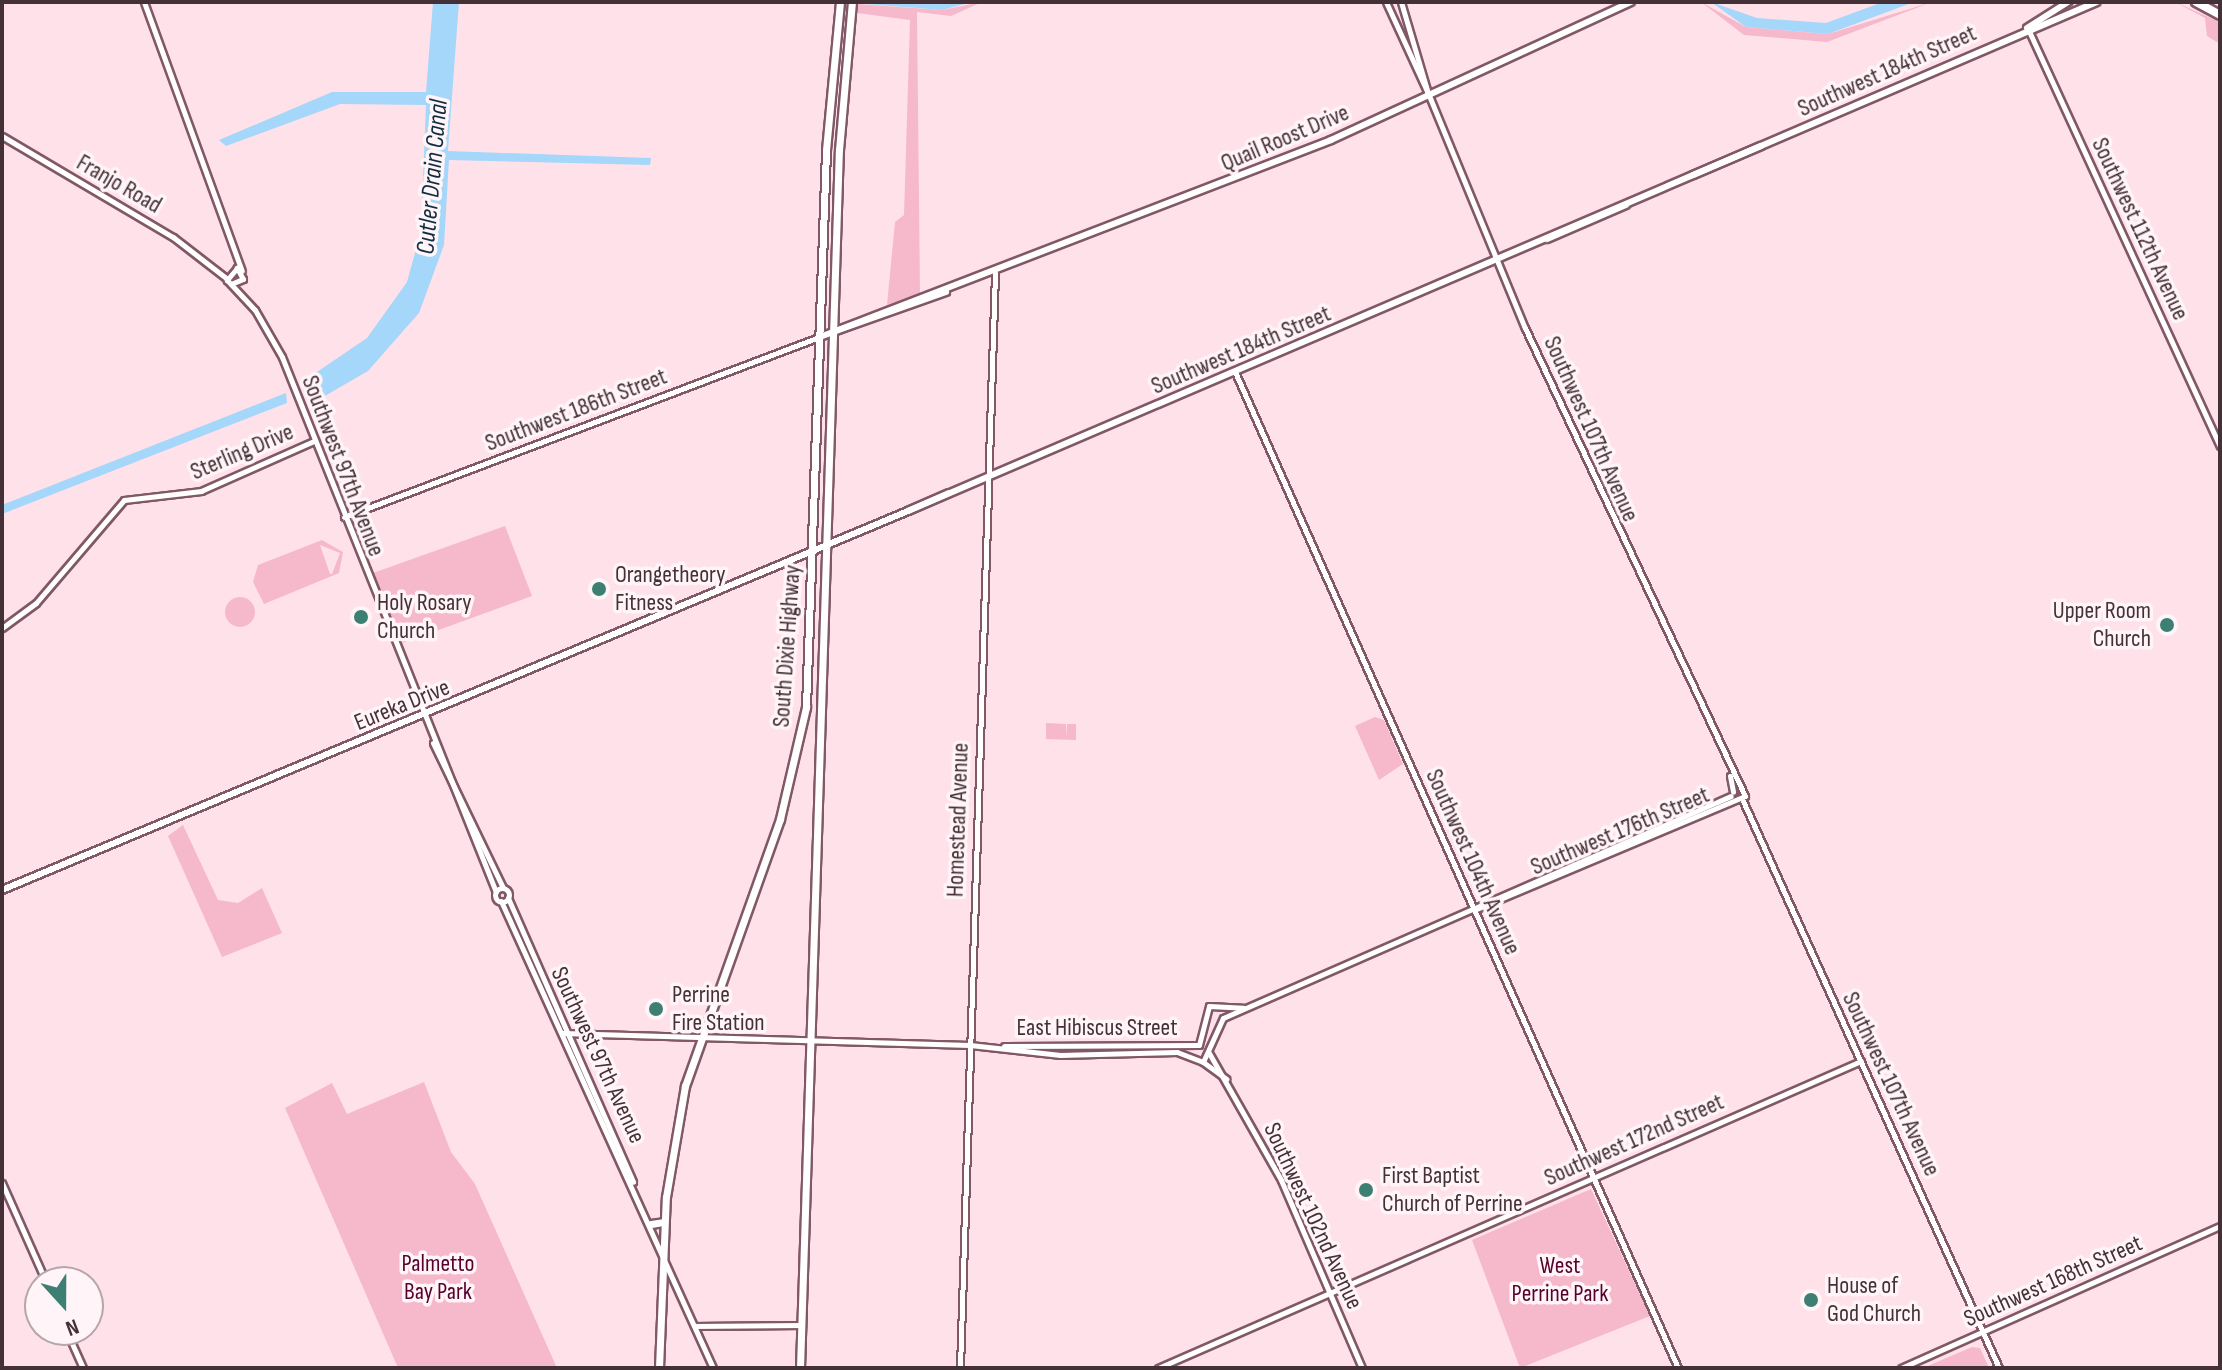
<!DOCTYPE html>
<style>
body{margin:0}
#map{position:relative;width:2222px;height:1370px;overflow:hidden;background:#ffe1e9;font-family:"Sofia Sans Condensed",sans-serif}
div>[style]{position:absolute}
.green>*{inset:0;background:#f5b9cb}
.round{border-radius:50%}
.water>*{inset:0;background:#a5d7fa}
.roads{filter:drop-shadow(2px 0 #815865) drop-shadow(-2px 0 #815865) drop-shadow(0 2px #815865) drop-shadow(0 -2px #815865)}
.tertiary>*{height:5px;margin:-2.5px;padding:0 2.5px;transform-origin:2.5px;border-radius:2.5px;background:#fff}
.tertiary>.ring{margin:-2.5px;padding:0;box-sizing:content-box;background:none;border:5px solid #fff;border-radius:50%}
.secondary>*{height:6px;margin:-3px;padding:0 3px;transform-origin:3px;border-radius:3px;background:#fff}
.trunk>*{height:7px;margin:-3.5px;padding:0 3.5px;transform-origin:3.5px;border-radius:3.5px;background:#fff}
.motorway>*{height:8px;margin:-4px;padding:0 4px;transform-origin:4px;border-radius:4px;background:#fff}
.dots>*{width:22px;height:22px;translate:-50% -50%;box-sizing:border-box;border:4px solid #fff4f7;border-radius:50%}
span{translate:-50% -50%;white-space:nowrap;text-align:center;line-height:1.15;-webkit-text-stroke:7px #fff4f7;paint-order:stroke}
.street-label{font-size:24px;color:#443137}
.poi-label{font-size:24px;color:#443137}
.left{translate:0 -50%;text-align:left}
.right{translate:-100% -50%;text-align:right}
.park-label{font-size:24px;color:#56012b}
.water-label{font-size:26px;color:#102d3f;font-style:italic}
.frame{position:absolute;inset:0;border:4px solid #443137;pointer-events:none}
.north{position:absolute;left:24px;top:1266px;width:80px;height:80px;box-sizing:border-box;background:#fff4f7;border:2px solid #b4a6aa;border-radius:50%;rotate:159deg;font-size:22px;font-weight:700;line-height:32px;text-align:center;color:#443137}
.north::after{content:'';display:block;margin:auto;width:28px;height:36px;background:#3d8073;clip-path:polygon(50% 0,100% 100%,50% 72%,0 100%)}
</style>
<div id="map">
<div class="green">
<i style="clip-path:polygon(982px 2px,951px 16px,917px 12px,920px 293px,887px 305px,895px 222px,904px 215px,910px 20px,857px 13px,857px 4px,942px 10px)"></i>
<i style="clip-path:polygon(1701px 2px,1746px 27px,1828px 34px,1932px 2px,1827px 42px,1744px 35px)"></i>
<i style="clip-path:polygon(2175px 2px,2220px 22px,2220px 44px,2207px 36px,2205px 18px)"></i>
<i style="clip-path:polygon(505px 526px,532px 596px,403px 643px,373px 573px)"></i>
<i style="clip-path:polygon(evenodd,322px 540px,343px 552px,339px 573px,264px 604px,253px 582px,258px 565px,322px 540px,320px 545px,340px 553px,332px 574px,330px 574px,320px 545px)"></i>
<i class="round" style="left:225px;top:597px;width:30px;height:30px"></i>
<i style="clip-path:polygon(1375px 717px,1384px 720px,1403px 764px,1379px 780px,1355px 726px)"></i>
<i style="clip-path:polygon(1046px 723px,1066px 724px,1066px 739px,1067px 724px,1076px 724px,1076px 740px,1046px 739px)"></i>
<i style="clip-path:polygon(183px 825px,218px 900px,238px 903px,262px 888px,282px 933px,222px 957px,168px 836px)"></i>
<i style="clip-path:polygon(424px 1082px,451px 1152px,475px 1184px,557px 1368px,398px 1368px,285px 1108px,332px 1083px,347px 1114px)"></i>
<i style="clip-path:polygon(1591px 1189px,1650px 1316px,1520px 1368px,1472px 1240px)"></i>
<i style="clip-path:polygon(1972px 1347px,1980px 1348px,1989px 1368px,1923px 1368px)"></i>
</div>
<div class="water">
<i style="clip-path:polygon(433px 2px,459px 2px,448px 151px,651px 158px,650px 165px,449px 160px,444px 245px,419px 313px,368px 371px,323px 397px,306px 395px,303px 387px,315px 383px,314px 374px,367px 338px,407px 282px,421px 231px,426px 105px,340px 104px,226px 146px,219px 140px,332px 92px,426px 92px)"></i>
<i style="clip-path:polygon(841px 2px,943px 4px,972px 2px,942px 10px)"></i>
<i style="clip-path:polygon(1711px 2px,1757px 18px,1826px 23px,1883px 2px,1914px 2px,1828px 34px,1746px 27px)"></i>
<i style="clip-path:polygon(286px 393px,287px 403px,2px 514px,2px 505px)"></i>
</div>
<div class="roads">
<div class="tertiary">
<i style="left:144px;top:2px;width:286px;rotate:70deg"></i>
<i style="left:1386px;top:2px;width:98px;rotate:65.3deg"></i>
<i style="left:1401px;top:2px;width:95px;rotate:73.5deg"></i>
<i style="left:1428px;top:93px;width:254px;rotate:67.6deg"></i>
<i style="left:1525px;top:328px;width:517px;rotate:64.82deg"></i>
<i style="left:1745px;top:796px;width:292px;rotate:157.2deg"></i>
<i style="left:2028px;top:29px;width:459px;rotate:65.3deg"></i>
<i style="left:2px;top:136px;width:199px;rotate:30.6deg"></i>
<i style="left:173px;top:237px;width:67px;rotate:37.7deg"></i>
<i style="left:231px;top:284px;width:13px;rotate:-23deg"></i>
<i style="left:243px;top:279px;width:13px;rotate:-119deg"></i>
<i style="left:237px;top:268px;width:16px;rotate:130deg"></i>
<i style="left:227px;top:280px;width:41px;rotate:47deg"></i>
<i style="left:255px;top:310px;width:54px;rotate:60.1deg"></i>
<i style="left:282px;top:357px;width:576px;rotate:68.2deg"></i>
<i style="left:1235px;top:372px;width:1090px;rotate:66.02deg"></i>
<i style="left:344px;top:517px;width:508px;rotate:-20.75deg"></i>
<i style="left:2px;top:628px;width:42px;rotate:-36.3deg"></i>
<i style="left:36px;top:603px;width:135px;rotate:-49.5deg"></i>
<i style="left:124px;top:500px;width:78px;rotate:-6.7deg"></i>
<i style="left:201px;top:491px;width:124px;rotate:-23.9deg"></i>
<i style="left:433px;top:743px;width:161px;rotate:64.2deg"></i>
<i style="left:1730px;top:776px;width:16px;rotate:79deg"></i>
<i style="left:1743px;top:801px;width:622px;rotate:65.7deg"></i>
<i class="ring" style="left:495px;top:888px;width:9px;height:9px"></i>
<i style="left:508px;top:898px;width:310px;rotate:66.2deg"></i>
<i style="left:501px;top:901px;width:513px;rotate:65.58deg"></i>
<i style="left:562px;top:1033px;width:408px;rotate:1.7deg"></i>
<i style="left:970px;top:1045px;width:91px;rotate:6.3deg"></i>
<i style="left:1060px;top:1055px;width:117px;rotate:-1.5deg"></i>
<i style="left:1177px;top:1052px;width:28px;rotate:21deg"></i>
<i style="left:1203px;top:1062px;width:48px;rotate:-65.6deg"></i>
<i style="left:1223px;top:1018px;width:554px;rotate:-23.61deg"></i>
<i style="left:1199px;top:1045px;width:40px;rotate:-75.6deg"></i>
<i style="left:1209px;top:1006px;width:34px;rotate:3deg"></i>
<i style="left:1004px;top:1046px;width:195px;rotate:-0.3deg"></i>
<i style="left:1209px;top:1053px;width:146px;rotate:60.4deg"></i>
<i style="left:1281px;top:1180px;width:205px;rotate:66.7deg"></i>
<i style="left:1203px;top:1062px;width:29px;rotate:36deg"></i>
<i style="left:2px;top:1183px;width:108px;rotate:66deg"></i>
<i style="left:695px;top:1326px;width:106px;rotate:-0.5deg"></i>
<i style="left:66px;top:1330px;width:42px;rotate:65.9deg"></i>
<i style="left:960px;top:1368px;width:1096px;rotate:-88.17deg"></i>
<i style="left:1158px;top:1368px;width:767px;rotate:-23.59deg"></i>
<i style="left:1901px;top:1368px;width:349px;rotate:-24deg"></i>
</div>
<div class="secondary">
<i style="left:2027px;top:28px;width:49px;rotate:-32.4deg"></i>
<i style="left:1693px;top:175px;width:439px;rotate:-23.2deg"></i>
<i style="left:1547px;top:239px;width:86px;rotate:-23.3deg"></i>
<i style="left:833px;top:332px;width:120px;rotate:-19.5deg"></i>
<i style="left:820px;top:337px;width:548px;rotate:-21.08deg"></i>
<i style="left:1331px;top:140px;width:330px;rotate:-24.7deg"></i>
<i style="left:949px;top:493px;width:45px;rotate:156.3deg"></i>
<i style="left:908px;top:511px;width:928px;rotate:-23.17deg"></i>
<i style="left:2px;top:890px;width:982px;rotate:-22.7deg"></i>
</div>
<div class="trunk">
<i style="left:651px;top:1224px;width:12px;rotate:-9deg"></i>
<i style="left:659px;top:1368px;width:171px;rotate:-87.7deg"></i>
<i style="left:666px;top:1197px;width:113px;rotate:-80.3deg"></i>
<i style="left:685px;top:1086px;width:283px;rotate:-70.4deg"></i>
<i style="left:780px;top:819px;width:115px;rotate:-76.9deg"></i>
<i style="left:806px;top:707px;width:557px;rotate:-87.94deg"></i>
<i style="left:826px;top:150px;width:149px;rotate:-84.6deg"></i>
<i style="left:800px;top:1368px;width:1219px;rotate:-88.17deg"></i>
<i style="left:839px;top:150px;width:149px;rotate:-85deg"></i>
</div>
<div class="motorway">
<i style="left:2196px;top:2px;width:27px;rotate:28deg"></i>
</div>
</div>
<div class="dots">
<i style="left:599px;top:589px;background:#3d8073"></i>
<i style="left:361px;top:617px;background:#3d8073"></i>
<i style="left:2167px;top:625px;background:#3d8073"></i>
<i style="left:656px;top:1009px;background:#3d8073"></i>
<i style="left:1366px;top:1190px;background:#3d8073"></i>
<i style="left:1811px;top:1300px;background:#3d8073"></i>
</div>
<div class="street-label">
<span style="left:1887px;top:71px;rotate:-24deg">Southwest 184th Street</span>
<span style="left:1285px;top:138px;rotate:-23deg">Quail Roost Drive</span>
<span style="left:119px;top:184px;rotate:30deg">Franjo Road</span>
<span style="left:2140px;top:229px;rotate:65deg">Southwest 112th Avenue</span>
<span style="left:1241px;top:350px;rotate:-23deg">Southwest 184th Street</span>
<span style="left:576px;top:410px;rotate:-21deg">Southwest 186th Street</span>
<span style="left:1591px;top:429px;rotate:66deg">Southwest 107th Avenue</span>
<span style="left:242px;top:452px;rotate:-23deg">Sterling Drive</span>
<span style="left:343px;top:466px;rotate:69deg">Southwest 97th Avenue</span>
<span style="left:787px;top:646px;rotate:-86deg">South Dixie Highway</span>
<span style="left:402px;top:705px;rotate:-22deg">Eureka Drive</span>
<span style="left:958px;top:820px;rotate:-88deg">Homestead Avenue</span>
<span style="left:1620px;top:831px;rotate:-23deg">Southwest 176th Street</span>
<span style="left:1473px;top:862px;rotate:66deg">Southwest 104th Avenue</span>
<span style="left:1097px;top:1028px">East Hibiscus Street</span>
<span style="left:598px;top:1055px;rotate:65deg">Southwest 97th Avenue</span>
<span style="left:1891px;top:1084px;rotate:65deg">Southwest 107th Avenue</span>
<span style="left:1634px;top:1140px;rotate:-24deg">Southwest 172nd Street</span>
<span style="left:1313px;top:1216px;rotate:65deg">Southwest 102nd Avenue</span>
<span style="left:2053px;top:1281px;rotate:-24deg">Southwest 168th Street</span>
</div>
<div class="poi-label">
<span class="left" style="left:615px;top:589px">Orangetheory<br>Fitness</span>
<span class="left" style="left:377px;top:617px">Holy Rosary<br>Church</span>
<span class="right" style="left:2151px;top:625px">Upper Room<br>Church</span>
<span class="left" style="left:672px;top:1009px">Perrine<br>Fire Station</span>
<span class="left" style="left:1382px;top:1190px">First Baptist<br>Church of Perrine</span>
<span class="left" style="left:1827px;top:1300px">House of<br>God Church</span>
</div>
<div class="park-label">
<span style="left:438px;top:1278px">Palmetto<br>Bay Park</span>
<span style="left:1560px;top:1280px">West<br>Perrine Park</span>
</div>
<div class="water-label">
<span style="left:433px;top:177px;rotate:-85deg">Cutler Drain Canal</span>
</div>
<div class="frame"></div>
<div class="north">N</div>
</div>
